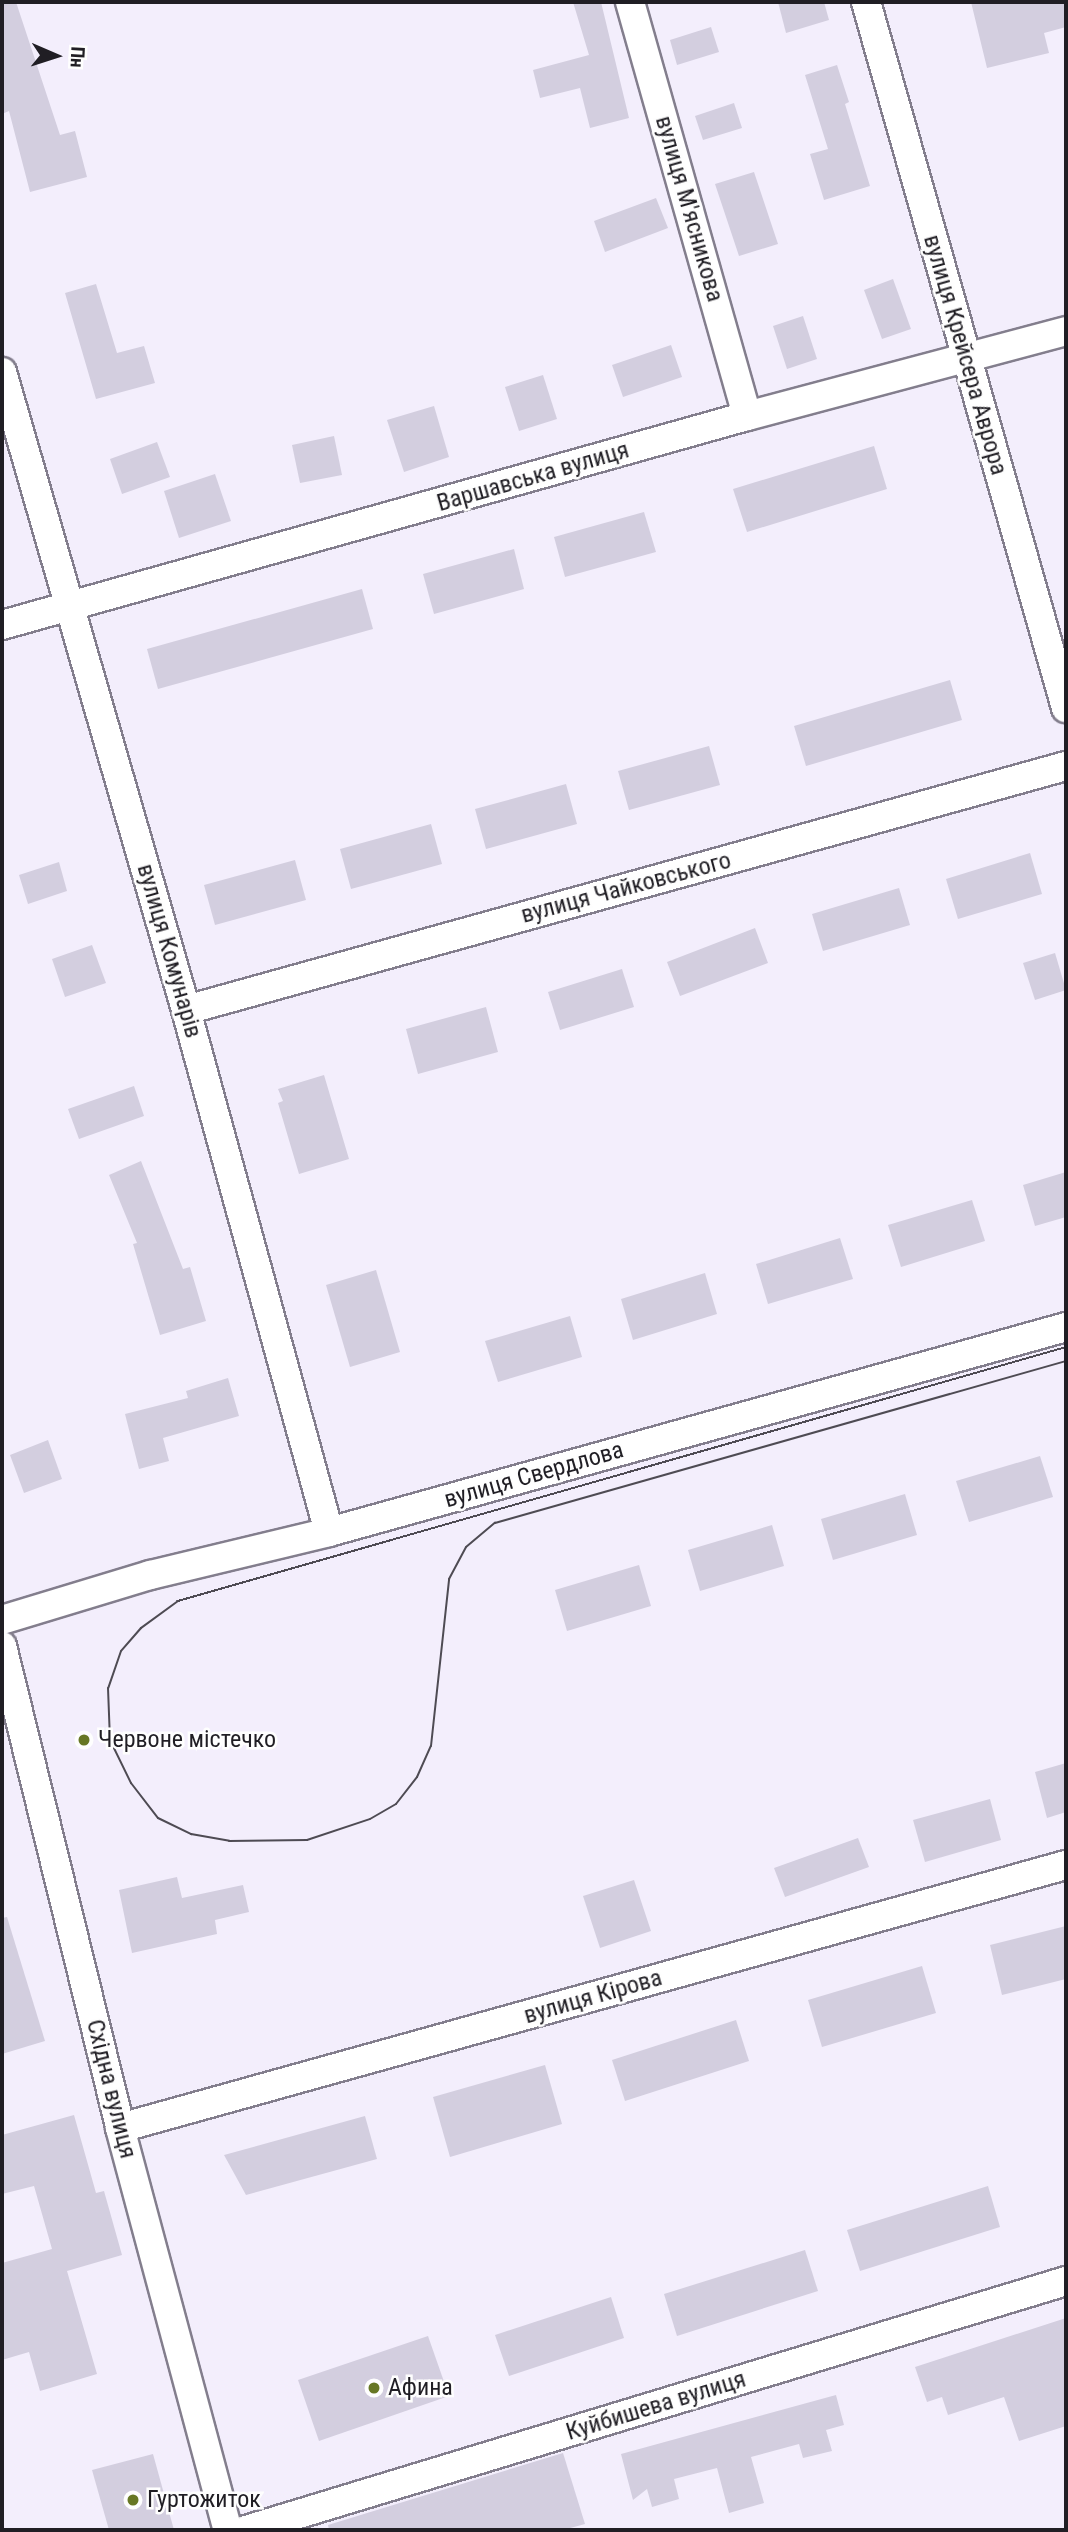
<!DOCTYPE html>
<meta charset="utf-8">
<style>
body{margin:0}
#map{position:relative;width:1068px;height:2532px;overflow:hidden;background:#f3eefc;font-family:"Roboto Condensed",sans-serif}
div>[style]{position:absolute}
.building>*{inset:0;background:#d3cedf}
.roads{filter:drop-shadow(2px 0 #837e8d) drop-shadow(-2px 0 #837e8d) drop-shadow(0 2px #837e8d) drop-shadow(0 -2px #837e8d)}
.minor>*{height:28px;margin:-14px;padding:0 14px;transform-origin:14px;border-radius:14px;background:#fff}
.tram>*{height:2px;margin:-1px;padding:0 1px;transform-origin:1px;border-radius:1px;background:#4e4b53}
.dots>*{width:19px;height:19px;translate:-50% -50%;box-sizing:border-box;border:4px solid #fefefe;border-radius:50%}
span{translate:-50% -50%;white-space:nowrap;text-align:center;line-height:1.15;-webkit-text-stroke:5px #fefefe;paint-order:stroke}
.street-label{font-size:24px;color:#201e24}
.poi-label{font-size:24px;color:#201e24}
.left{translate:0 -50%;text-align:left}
.frame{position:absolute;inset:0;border:4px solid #201e24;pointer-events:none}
.north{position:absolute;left:21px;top:21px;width:70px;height:70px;-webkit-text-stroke:5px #fefefe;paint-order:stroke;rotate:93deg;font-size:19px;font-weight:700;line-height:28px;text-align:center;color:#201e24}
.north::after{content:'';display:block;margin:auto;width:24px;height:32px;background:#201e24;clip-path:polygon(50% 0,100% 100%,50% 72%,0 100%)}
</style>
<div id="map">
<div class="building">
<i style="clip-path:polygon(2px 2px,16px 2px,60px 135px,75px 131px,87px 177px,30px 192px,9px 111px,2px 114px)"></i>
<i style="clip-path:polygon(573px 2px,601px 2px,629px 118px,590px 128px,580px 88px,540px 98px,533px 70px,589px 55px)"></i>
<i style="clip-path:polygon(778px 2px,824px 2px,829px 20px,786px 33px)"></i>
<i style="clip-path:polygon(971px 2px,1066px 2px,1066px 27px,1044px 33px,1049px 53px,987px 68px)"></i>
<i style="clip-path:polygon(711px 27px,719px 52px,677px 65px,670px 40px)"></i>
<i style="clip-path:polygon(837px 65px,849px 102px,845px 104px,870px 186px,824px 200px,810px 154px,828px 149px,805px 75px)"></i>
<i style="clip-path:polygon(734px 103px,742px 128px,703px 140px,695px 116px)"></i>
<i style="clip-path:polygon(754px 172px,778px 244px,739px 256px,715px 184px)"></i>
<i style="clip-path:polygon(656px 198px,668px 228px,605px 252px,594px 221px)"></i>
<i style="clip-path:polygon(893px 279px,911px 329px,882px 339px,864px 290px)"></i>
<i style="clip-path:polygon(96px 284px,117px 353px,144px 346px,155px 383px,96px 399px,65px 293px)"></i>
<i style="clip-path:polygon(803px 316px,817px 359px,787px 369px,773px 326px)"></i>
<i style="clip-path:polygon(671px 345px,682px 377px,623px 397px,612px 365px)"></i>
<i style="clip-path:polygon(543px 375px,557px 419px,519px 431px,505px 387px)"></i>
<i style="clip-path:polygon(434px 406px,449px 457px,404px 472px,387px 420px)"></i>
<i style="clip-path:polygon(334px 436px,342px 475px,300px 483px,292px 445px)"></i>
<i style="clip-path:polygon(157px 442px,170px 477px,122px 494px,110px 459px)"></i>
<i style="clip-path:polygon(874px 446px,887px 489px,747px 532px,733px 489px)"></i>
<i style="clip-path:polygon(215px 474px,231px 521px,179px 538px,164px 491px)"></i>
<i style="clip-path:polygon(644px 512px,656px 552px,565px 577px,554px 537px)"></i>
<i style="clip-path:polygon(514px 549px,524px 589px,434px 614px,423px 574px)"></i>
<i style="clip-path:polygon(362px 589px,373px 629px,158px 689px,147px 649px)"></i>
<i style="clip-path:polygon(950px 680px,962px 720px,806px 766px,794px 726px)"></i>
<i style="clip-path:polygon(709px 746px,720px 785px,629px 810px,618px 771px)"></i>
<i style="clip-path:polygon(566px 784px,577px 824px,486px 849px,475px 809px)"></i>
<i style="clip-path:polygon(431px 824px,442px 864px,351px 889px,340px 849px)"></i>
<i style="clip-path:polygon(1030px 853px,1042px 894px,958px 919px,946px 879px)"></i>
<i style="clip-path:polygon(295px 860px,306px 900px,215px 925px,204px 885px)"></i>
<i style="clip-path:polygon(59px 862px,67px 891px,28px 904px,19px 875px)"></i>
<i style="clip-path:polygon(899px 888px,910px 925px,823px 951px,812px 914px)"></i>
<i style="clip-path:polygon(755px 928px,768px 963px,680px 996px,667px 962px)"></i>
<i style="clip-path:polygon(92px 945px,106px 983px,65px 997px,52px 959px)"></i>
<i style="clip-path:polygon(1055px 953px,1066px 990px,1035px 1000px,1023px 963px)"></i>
<i style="clip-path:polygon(622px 969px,634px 1007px,560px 1030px,548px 992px)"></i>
<i style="clip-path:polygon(486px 1007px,498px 1052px,418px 1074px,406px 1029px)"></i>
<i style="clip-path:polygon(324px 1075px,349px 1159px,299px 1174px,278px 1103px,283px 1101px,278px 1089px)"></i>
<i style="clip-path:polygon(134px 1086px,144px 1116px,79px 1139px,68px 1109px)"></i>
<i style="clip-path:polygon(141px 1161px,183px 1269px,190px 1267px,206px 1321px,160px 1335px,133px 1244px,137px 1243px,109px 1175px)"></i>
<i style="clip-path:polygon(1066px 1172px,1066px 1217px,1035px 1226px,1023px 1185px)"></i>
<i style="clip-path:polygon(972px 1200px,985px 1241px,901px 1267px,888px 1225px)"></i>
<i style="clip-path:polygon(840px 1238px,853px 1279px,768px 1304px,756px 1264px)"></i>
<i style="clip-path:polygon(376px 1270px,400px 1352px,350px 1367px,326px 1285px)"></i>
<i style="clip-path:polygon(705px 1273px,717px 1314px,633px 1340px,621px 1299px)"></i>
<i style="clip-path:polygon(570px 1316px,582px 1357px,498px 1382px,485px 1341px)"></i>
<i style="clip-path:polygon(228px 1378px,239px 1416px,163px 1438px,169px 1461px,139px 1469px,125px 1414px,188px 1398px,186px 1391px)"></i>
<i style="clip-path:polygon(48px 1440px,62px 1479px,24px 1493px,10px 1455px)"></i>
<i style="clip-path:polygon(1040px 1456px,1053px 1497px,969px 1522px,956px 1481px)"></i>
<i style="clip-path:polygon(905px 1494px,917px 1535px,833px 1560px,821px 1519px)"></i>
<i style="clip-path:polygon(772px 1525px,784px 1566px,700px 1591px,688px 1550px)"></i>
<i style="clip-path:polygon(639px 1565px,651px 1606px,567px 1631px,555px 1590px)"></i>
<i style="clip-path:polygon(1066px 1763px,1066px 1812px,1047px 1818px,1035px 1772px)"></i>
<i style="clip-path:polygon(990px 1799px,1001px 1840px,925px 1862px,913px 1820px)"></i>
<i style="clip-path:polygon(858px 1838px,869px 1867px,785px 1897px,774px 1868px)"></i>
<i style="clip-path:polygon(177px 1877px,182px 1898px,243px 1885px,249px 1912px,215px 1920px,217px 1934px,132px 1953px,119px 1890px)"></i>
<i style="clip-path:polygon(634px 1880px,651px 1931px,600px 1948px,583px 1896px)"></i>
<i style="clip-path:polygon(7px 1917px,45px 2041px,2px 2054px,2px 1918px)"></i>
<i style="clip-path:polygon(1066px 1926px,1066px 1979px,1002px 1995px,990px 1945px)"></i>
<i style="clip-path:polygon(922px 1966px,936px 2013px,822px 2047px,808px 2000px)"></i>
<i style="clip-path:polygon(736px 2020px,749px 2061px,625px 2101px,612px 2060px)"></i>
<i style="clip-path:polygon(545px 2065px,562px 2124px,450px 2157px,433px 2097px)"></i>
<i style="clip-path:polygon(74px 2115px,96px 2193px,104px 2191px,122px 2255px,67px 2271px,97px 2374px,40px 2391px,29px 2352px,2px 2360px,2px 2263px,52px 2249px,34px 2186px,2px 2194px,2px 2135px)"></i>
<i style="clip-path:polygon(365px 2116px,377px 2159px,246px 2195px,224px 2155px)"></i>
<i style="clip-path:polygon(988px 2186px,1000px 2227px,860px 2271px,847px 2230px)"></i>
<i style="clip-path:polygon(805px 2250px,818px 2291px,677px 2336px,664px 2294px)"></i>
<i style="clip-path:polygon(611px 2297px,624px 2338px,509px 2376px,495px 2335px)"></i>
<i style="clip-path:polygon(1066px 2318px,1066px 2426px,1019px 2441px,1004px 2397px,948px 2415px,942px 2397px,927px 2402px,915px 2367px)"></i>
<i style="clip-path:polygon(428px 2336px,449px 2396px,319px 2441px,298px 2380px)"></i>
<i style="clip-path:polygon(836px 2395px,844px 2425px,826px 2430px,832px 2451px,803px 2458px,799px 2444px,751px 2457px,764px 2503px,729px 2513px,717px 2468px,674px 2479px,679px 2499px,652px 2507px,647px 2489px,633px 2500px,621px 2454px)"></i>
<i style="clip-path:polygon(563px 2453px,585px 2524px,563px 2530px,329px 2530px,328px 2525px)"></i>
<i style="clip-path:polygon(153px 2454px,174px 2530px,109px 2530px,92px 2470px)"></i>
</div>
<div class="roads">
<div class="minor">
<i style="left:630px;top:2px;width:430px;rotate:74.2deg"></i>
<i style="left:866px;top:2px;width:734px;rotate:74.18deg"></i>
<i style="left:2px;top:372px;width:664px;rotate:73.91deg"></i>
<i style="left:186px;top:1010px;width:541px;rotate:74.68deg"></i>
<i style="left:2px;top:625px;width:774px;rotate:-15.67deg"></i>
<i style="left:747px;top:416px;width:330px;rotate:-14.9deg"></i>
<i style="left:186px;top:1010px;width:913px;rotate:-15.5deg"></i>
<i style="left:2px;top:1620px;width:155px;rotate:-16.9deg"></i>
<i style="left:150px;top:1575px;width:184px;rotate:-13.5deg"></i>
<i style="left:329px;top:1532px;width:765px;rotate:-15.54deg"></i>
<i style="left:2px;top:1646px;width:496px;rotate:76.2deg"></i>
<i style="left:120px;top:2128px;width:416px;rotate:75deg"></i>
<i style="left:120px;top:2128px;width:982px;rotate:-15.54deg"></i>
<i style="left:246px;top:2530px;width:857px;rotate:-16.89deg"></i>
</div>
</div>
<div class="tram">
<i style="left:1066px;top:1347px;width:924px;rotate:164.04deg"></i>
<i style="left:178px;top:1601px;width:46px;rotate:143.9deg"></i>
<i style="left:141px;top:1628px;width:30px;rotate:131deg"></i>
<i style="left:121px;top:1651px;width:39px;rotate:109deg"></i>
<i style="left:108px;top:1688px;width:52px;rotate:87.8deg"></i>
<i style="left:110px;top:1740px;width:48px;rotate:64deg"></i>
<i style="left:131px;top:1783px;width:44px;rotate:52.4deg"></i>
<i style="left:158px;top:1818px;width:37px;rotate:26deg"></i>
<i style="left:191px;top:1834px;width:39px;rotate:10deg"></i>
<i style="left:229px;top:1841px;width:78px;rotate:-0.7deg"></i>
<i style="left:307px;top:1840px;width:66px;rotate:-18.4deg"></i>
<i style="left:370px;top:1819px;width:30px;rotate:-30deg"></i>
<i style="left:396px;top:1804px;width:34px;rotate:-52deg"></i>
<i style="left:417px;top:1777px;width:34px;rotate:-66deg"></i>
<i style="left:431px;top:1746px;width:168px;rotate:-83.8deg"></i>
<i style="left:449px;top:1579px;width:36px;rotate:-62deg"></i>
<i style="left:466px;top:1547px;width:38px;rotate:-40deg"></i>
<i style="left:495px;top:1523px;width:594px;rotate:-15.84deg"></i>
</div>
<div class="dots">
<i style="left:84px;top:1740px;background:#677724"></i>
<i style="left:374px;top:2388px;background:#677724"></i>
<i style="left:133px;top:2500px;background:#677724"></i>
</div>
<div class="street-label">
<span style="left:689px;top:209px;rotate:74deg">вулиця М'ясникова</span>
<span style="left:965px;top:355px;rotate:74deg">вулиця Крейсера Аврора</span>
<span style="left:533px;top:477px;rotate:-16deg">Варшавська вулиця</span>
<span style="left:626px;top:888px;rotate:-15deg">вулиця Чайковського</span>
<span style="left:169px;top:951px;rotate:74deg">вулиця Комунарів</span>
<span style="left:534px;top:1475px;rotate:-16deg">вулиця Свердлова</span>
<span style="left:593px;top:1997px;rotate:-16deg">вулиця Кірова</span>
<span style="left:111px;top:2089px;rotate:76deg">Східна вулиця</span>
<span style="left:656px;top:2406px;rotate:-17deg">Куйбишева вулиця</span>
</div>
<div class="poi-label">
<span class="left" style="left:98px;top:1740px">Червоне містечко</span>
<span class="left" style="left:388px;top:2388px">Афина</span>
<span class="left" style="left:147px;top:2500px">Гуртожиток</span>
</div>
<div class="frame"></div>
<div class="north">Пн</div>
</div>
